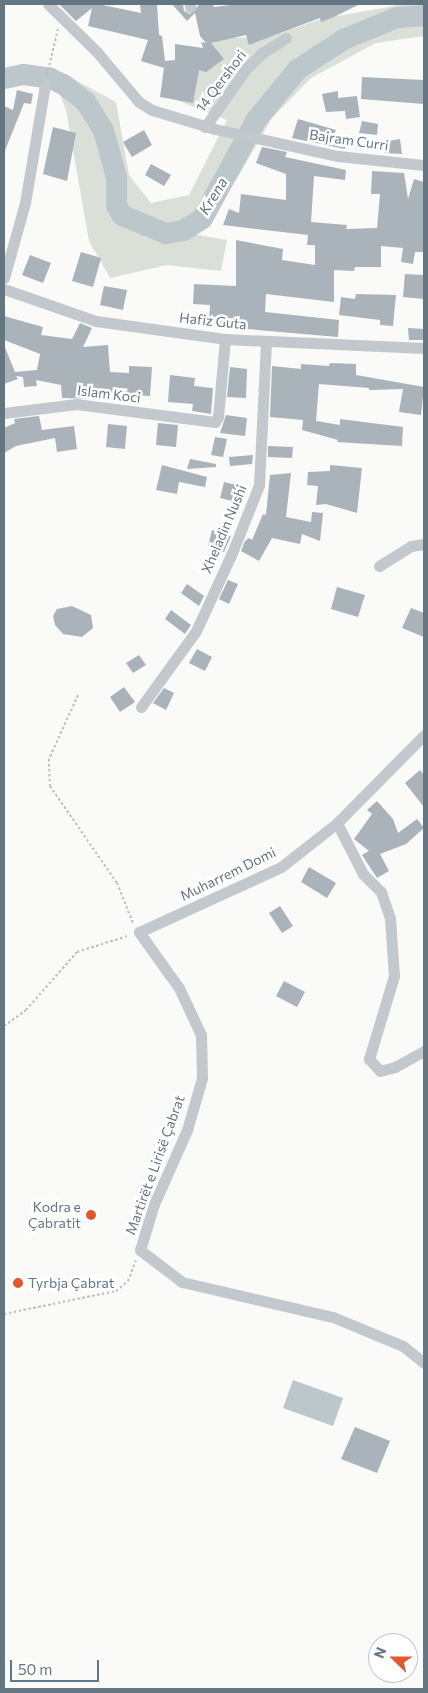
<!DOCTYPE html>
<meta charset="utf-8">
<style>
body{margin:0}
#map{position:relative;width:428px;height:1693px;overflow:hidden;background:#fafaf8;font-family:Commissioner,sans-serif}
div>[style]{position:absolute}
.green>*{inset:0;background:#dadfd7}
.water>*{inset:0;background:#bbc7cb}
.river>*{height:21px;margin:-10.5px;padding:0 10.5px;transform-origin:10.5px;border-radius:10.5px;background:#bbc7cb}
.building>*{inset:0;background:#aab3b9}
.path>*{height:2px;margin-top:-1px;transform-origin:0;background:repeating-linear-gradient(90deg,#bbbfc2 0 2.5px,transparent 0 5px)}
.minor>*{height:11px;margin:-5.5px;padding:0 5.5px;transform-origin:5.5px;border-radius:5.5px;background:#c3c8cc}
.dots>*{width:14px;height:14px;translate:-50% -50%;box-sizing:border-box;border:2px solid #fff;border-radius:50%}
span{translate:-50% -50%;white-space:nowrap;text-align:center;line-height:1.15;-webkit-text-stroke:5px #fff;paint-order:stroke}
.street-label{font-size:14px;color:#657683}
.poi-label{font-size:14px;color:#657683}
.right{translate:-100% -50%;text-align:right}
.left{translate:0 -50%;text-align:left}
.water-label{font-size:15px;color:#60757c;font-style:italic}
.frame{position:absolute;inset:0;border:5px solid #657683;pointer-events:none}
.north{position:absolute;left:368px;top:1633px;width:50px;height:50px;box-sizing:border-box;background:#fff;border:1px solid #c1c8cd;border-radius:50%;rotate:292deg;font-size:14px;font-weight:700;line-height:20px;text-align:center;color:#657683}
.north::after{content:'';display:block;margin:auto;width:18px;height:22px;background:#e4572e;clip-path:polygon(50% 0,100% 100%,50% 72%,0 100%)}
.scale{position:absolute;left:10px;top:1660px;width:89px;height:22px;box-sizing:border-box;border:2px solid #657683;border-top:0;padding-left:6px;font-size:15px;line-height:18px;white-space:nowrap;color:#657683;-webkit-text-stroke:4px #fff;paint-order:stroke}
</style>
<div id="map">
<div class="green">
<i style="clip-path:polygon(405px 4px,424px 4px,424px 36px,376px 43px,311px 78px,272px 118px,238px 177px,197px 235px,227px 240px,221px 271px,167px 265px,110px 278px,89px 241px,66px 110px,49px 66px,116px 102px,129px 175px,151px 203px,189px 195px,227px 120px,174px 99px,215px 38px,270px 37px,321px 19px)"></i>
</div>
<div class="water">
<i style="clip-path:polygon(293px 1380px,343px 1398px,333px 1426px,283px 1408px)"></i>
</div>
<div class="river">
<i style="left:4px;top:78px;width:19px;rotate:-12deg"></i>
<i style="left:23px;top:74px;width:27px;rotate:8deg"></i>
<i style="left:50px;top:78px;width:14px;rotate:25deg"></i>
<i style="left:63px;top:84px;width:28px;rotate:38deg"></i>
<i style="left:85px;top:101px;width:34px;rotate:58deg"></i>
<i style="left:103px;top:130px;width:49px;rotate:74.5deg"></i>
<i style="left:116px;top:177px;width:28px;rotate:90deg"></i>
<i style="left:116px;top:205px;width:12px;rotate:59deg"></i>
<i style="left:122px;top:215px;width:47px;rotate:22.7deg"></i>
<i style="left:165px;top:233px;width:18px;rotate:-9deg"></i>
<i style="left:183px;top:230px;width:22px;rotate:-32deg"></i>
<i style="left:202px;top:218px;width:113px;rotate:-61.4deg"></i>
<i style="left:256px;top:119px;width:65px;rotate:-50.6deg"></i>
<i style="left:297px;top:69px;width:55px;rotate:-33.1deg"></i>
<i style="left:343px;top:39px;width:58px;rotate:-22.2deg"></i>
<i style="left:397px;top:17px;width:27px;rotate:-4deg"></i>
</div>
<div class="building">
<i style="clip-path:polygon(59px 4px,98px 4px,141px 13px,140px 5px,157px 4px,159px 35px,162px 36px,165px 61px,175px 60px,175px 44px,203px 48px,201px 42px,206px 43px,200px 36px,195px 13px,187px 21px,172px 4px,183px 4px,184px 11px,190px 14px,200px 4px,213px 4px,214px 7px,239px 4px,360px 4px,334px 17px,321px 22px,320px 18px,249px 45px,246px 35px,211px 43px,224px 59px,206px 72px,199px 70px,193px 103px,160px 97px,164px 68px,141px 61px,148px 40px,88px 26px,92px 8px,76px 21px)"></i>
<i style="clip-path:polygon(362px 77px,424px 80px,424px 104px,361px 99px)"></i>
<i style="clip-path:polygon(17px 90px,33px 94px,31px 104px,24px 103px,4px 153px,4px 106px,13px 110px)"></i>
<i style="clip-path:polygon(338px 91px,338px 98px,357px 96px,360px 117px,346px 119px,345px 111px,326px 112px,322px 94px)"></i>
<i style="clip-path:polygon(298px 119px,336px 130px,333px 136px,348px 141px,345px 149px,292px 138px)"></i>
<i style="clip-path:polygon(362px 121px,378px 124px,377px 135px,359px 133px)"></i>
<i style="clip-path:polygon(53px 127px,76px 133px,67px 181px,43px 174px)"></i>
<i style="clip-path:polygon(144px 130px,152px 145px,132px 157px,123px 142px)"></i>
<i style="clip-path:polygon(400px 139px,402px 154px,384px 153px,382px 142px)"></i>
<i style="clip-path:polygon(262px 147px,287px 152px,285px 157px,346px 170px,345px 180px,314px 176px,311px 222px,347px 225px,346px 229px,377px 228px,380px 194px,371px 194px,372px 171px,404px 173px,408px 199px,414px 179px,424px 182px,424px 252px,415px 252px,413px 264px,401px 262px,403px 248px,381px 246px,381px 267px,355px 267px,354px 271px,334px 270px,334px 302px,266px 294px,265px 312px,339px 320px,338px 337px,224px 327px,209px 324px,210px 305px,193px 304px,194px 284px,236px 286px,236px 240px,283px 249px,282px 260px,315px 265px,315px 245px,307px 245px,308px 235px,223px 225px,229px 209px,239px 213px,241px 194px,286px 200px,286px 174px,256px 163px)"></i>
<i style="clip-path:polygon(151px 164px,171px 175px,164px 186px,145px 175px)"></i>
<i style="clip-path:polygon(81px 252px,101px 258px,93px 287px,72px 281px)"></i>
<i style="clip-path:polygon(30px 255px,51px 263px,43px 283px,22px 275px)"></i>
<i style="clip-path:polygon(405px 274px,424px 275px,424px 299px,403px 297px)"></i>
<i style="clip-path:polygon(104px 286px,127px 290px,123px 310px,100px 305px)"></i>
<i style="clip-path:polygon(356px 294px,396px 295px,393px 326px,380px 325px,380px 320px,339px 315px,341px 297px,355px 299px)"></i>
<i style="clip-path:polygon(4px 316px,43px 327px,41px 335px,72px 339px,80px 323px,92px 328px,83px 347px,108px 345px,110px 372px,129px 373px,129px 366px,152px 367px,150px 396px,107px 394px,107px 399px,62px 398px,61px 385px,36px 380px,37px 386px,24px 387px,23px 377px,16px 376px,18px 379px,4px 384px,4px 345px,15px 372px,37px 370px,40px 354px,4px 340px)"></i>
<i style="clip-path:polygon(408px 328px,424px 329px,424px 340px,409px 340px)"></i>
<i style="clip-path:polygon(330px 363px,356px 364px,356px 375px,424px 387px,421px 415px,399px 412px,403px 389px,369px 390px,369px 388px,319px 384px,316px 421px,340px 425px,340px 419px,403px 427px,402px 446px,337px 442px,338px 440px,302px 430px,303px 420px,270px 417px,272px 366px,301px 369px,301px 364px,329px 366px)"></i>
<i style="clip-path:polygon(230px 367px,247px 369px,246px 398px,227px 397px)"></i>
<i style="clip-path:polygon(170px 375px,195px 378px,194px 386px,213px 388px,211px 414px,192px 411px,193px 404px,168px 402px)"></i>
<i style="clip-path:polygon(226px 415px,247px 418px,245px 436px,220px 433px)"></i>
<i style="clip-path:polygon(39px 416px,42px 430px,74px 426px,77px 449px,57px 452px,55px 438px,16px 446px,4px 453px,4px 428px,15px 423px,14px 419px)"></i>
<i style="clip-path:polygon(158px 423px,178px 425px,176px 447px,156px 445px)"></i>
<i style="clip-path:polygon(108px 424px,127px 426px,125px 449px,106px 447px)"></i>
<i style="clip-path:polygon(215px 437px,227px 439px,223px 457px,211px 455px)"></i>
<i style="clip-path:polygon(268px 446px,293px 447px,292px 458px,268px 457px)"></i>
<i style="clip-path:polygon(253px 455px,252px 464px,230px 466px,229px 457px)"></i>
<i style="clip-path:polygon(190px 459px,216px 464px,216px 467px,187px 469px)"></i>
<i style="clip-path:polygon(162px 465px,207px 477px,205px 487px,179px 482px,177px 494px,156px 490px)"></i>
<i style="clip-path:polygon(330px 465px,362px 468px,357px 513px,326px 504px,316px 505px,318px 486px,307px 485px,308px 472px,330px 471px)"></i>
<i style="clip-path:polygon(291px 473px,286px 517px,311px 522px,312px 512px,323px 513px,320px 541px,302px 534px,300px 544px,272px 538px,259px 561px,241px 551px,245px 541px,249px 538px,252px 540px,263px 514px,266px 515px,270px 475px)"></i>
<i style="clip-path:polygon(224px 482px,245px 487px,241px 503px,220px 498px)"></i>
<i style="clip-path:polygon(212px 530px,231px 536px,224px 552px,208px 546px)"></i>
<i style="clip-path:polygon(228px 580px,238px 584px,229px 604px,219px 599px)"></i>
<i style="clip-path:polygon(187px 584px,204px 596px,199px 606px,181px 593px)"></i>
<i style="clip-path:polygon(337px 587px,365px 595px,358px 617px,331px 609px)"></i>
<i style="clip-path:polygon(72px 606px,91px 615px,93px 628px,82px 637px,63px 634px,55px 625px,53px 616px,57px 609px)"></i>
<i style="clip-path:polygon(411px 608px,424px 613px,424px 637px,402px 628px)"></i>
<i style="clip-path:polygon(171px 610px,191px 625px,185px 634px,165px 619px)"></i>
<i style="clip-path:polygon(197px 649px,212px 657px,205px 671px,189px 663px)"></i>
<i style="clip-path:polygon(139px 655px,146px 665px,133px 673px,126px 663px)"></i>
<i style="clip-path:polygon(124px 687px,135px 702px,120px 712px,110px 697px)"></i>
<i style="clip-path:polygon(164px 688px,174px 693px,166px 710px,153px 703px)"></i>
<i style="clip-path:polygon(420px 770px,424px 775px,424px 807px,405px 783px)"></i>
<i style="clip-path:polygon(377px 801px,393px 819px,398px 833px,417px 819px,424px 828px,406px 844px,380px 854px,389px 871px,377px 878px,362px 855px,369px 851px,354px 839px,372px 814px,367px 810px)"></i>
<i style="clip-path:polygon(309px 867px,336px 883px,327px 898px,301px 882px)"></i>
<i style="clip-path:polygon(280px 906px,293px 926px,282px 933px,269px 913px)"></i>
<i style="clip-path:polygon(284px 981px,305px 992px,297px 1007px,276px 996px)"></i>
<i style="clip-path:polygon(355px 1427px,390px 1441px,377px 1473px,341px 1459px)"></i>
</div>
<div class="path">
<i style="left:47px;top:75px;width:47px;rotate:-76.6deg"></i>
<i style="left:78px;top:695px;width:70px;rotate:114.4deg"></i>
<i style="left:49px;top:759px;width:27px;rotate:88deg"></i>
<i style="left:50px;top:786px;width:118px;rotate:55.4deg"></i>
<i style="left:117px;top:883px;width:43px;rotate:68.2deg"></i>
<i style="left:4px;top:1026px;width:27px;rotate:-36deg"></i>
<i style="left:26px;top:1010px;width:77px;rotate:-48.7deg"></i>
<i style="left:77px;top:952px;width:52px;rotate:-17.7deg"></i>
<i style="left:4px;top:1314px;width:114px;rotate:-11.6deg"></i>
<i style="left:116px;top:1291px;width:16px;rotate:-40deg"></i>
<i style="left:128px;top:1281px;width:22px;rotate:-69deg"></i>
</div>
<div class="minor">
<i style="left:48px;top:4px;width:69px;rotate:44.4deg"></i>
<i style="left:97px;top:52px;width:65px;rotate:50deg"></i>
<i style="left:139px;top:102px;width:15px;rotate:32deg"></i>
<i style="left:152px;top:110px;width:66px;rotate:16.8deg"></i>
<i style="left:215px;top:129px;width:126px;rotate:12.4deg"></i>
<i style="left:338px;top:156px;width:86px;rotate:6deg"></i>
<i style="left:190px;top:7px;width:3px;rotate:-90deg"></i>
<i style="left:205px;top:127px;width:71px;rotate:-54.7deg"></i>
<i style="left:246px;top:69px;width:23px;rotate:-45deg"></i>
<i style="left:262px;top:53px;width:28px;rotate:-32deg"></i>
<i style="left:4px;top:278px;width:78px;rotate:-74.4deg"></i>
<i style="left:25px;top:203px;width:120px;rotate:-80.4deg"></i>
<i style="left:4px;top:289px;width:97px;rotate:19.2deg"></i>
<i style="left:96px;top:321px;width:130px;rotate:7.9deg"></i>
<i style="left:225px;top:339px;width:199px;rotate:2.6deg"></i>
<i style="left:4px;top:413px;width:73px;rotate:-7.1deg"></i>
<i style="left:76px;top:404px;width:140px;rotate:7.4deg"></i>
<i style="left:215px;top:422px;width:6px;rotate:-59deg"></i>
<i style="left:218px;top:417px;width:78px;rotate:-84.9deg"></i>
<i style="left:379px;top:566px;width:38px;rotate:-32deg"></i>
<i style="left:411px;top:546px;width:13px;rotate:-9deg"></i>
<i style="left:141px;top:707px;width:94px;rotate:-54.1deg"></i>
<i style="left:196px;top:631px;width:86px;rotate:-65.2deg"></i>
<i style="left:232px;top:553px;width:73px;rotate:-68.3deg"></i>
<i style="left:259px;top:485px;width:144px;rotate:-87.2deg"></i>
<i style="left:424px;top:735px;width:124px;rotate:134.7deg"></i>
<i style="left:337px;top:823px;width:71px;rotate:141.8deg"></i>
<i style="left:281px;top:867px;width:156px;rotate:155.4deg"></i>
<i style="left:139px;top:932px;width:69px;rotate:54.5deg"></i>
<i style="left:179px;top:988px;width:52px;rotate:64.9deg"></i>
<i style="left:201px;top:1035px;width:43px;rotate:88.7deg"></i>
<i style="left:202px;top:1078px;width:54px;rotate:106.1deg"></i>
<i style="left:187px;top:1130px;width:81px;rotate:114deg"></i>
<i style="left:154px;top:1204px;width:48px;rotate:106.9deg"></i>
<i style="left:140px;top:1250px;width:53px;rotate:37.3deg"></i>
<i style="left:182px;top:1282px;width:155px;rotate:13.1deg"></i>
<i style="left:333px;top:1317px;width:76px;rotate:22.5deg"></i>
<i style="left:403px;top:1346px;width:27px;rotate:39deg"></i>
<i style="left:337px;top:823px;width:57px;rotate:63deg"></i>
<i style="left:363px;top:874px;width:25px;rotate:45deg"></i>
<i style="left:381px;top:892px;width:28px;rotate:71deg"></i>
<i style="left:390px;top:918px;width:58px;rotate:86.1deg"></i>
<i style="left:394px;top:976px;width:87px;rotate:106.8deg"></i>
<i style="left:369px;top:1059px;width:16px;rotate:47deg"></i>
<i style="left:380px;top:1071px;width:16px;rotate:-15deg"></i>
<i style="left:395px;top:1067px;width:33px;rotate:-29deg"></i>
</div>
<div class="dots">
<i style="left:91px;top:1215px;background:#e4572e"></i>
<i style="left:18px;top:1283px;background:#e4572e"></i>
</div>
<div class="street-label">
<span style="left:221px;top:81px;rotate:-53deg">14 Qershori</span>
<span style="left:349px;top:140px;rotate:8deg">Bajram Curri</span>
<span style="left:213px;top:321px;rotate:6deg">Hafiz Guta</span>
<span style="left:109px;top:394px;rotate:7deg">Islam Koci</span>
<span style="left:224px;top:529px;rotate:-67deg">Xheladin Nushi</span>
<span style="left:228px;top:874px;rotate:-26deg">Muharrem Domi</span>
<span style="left:155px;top:1165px;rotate:-70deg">Martirët e Lirisë Çabrat</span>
</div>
<div class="poi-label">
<span class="right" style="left:81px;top:1215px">Kodra e<br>Çabratit</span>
<span class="left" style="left:28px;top:1283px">Tyrbja Çabrat</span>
</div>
<div class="water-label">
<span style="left:213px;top:196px;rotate:-59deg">Krena</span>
</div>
<div class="frame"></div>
<div class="north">N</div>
<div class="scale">50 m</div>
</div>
